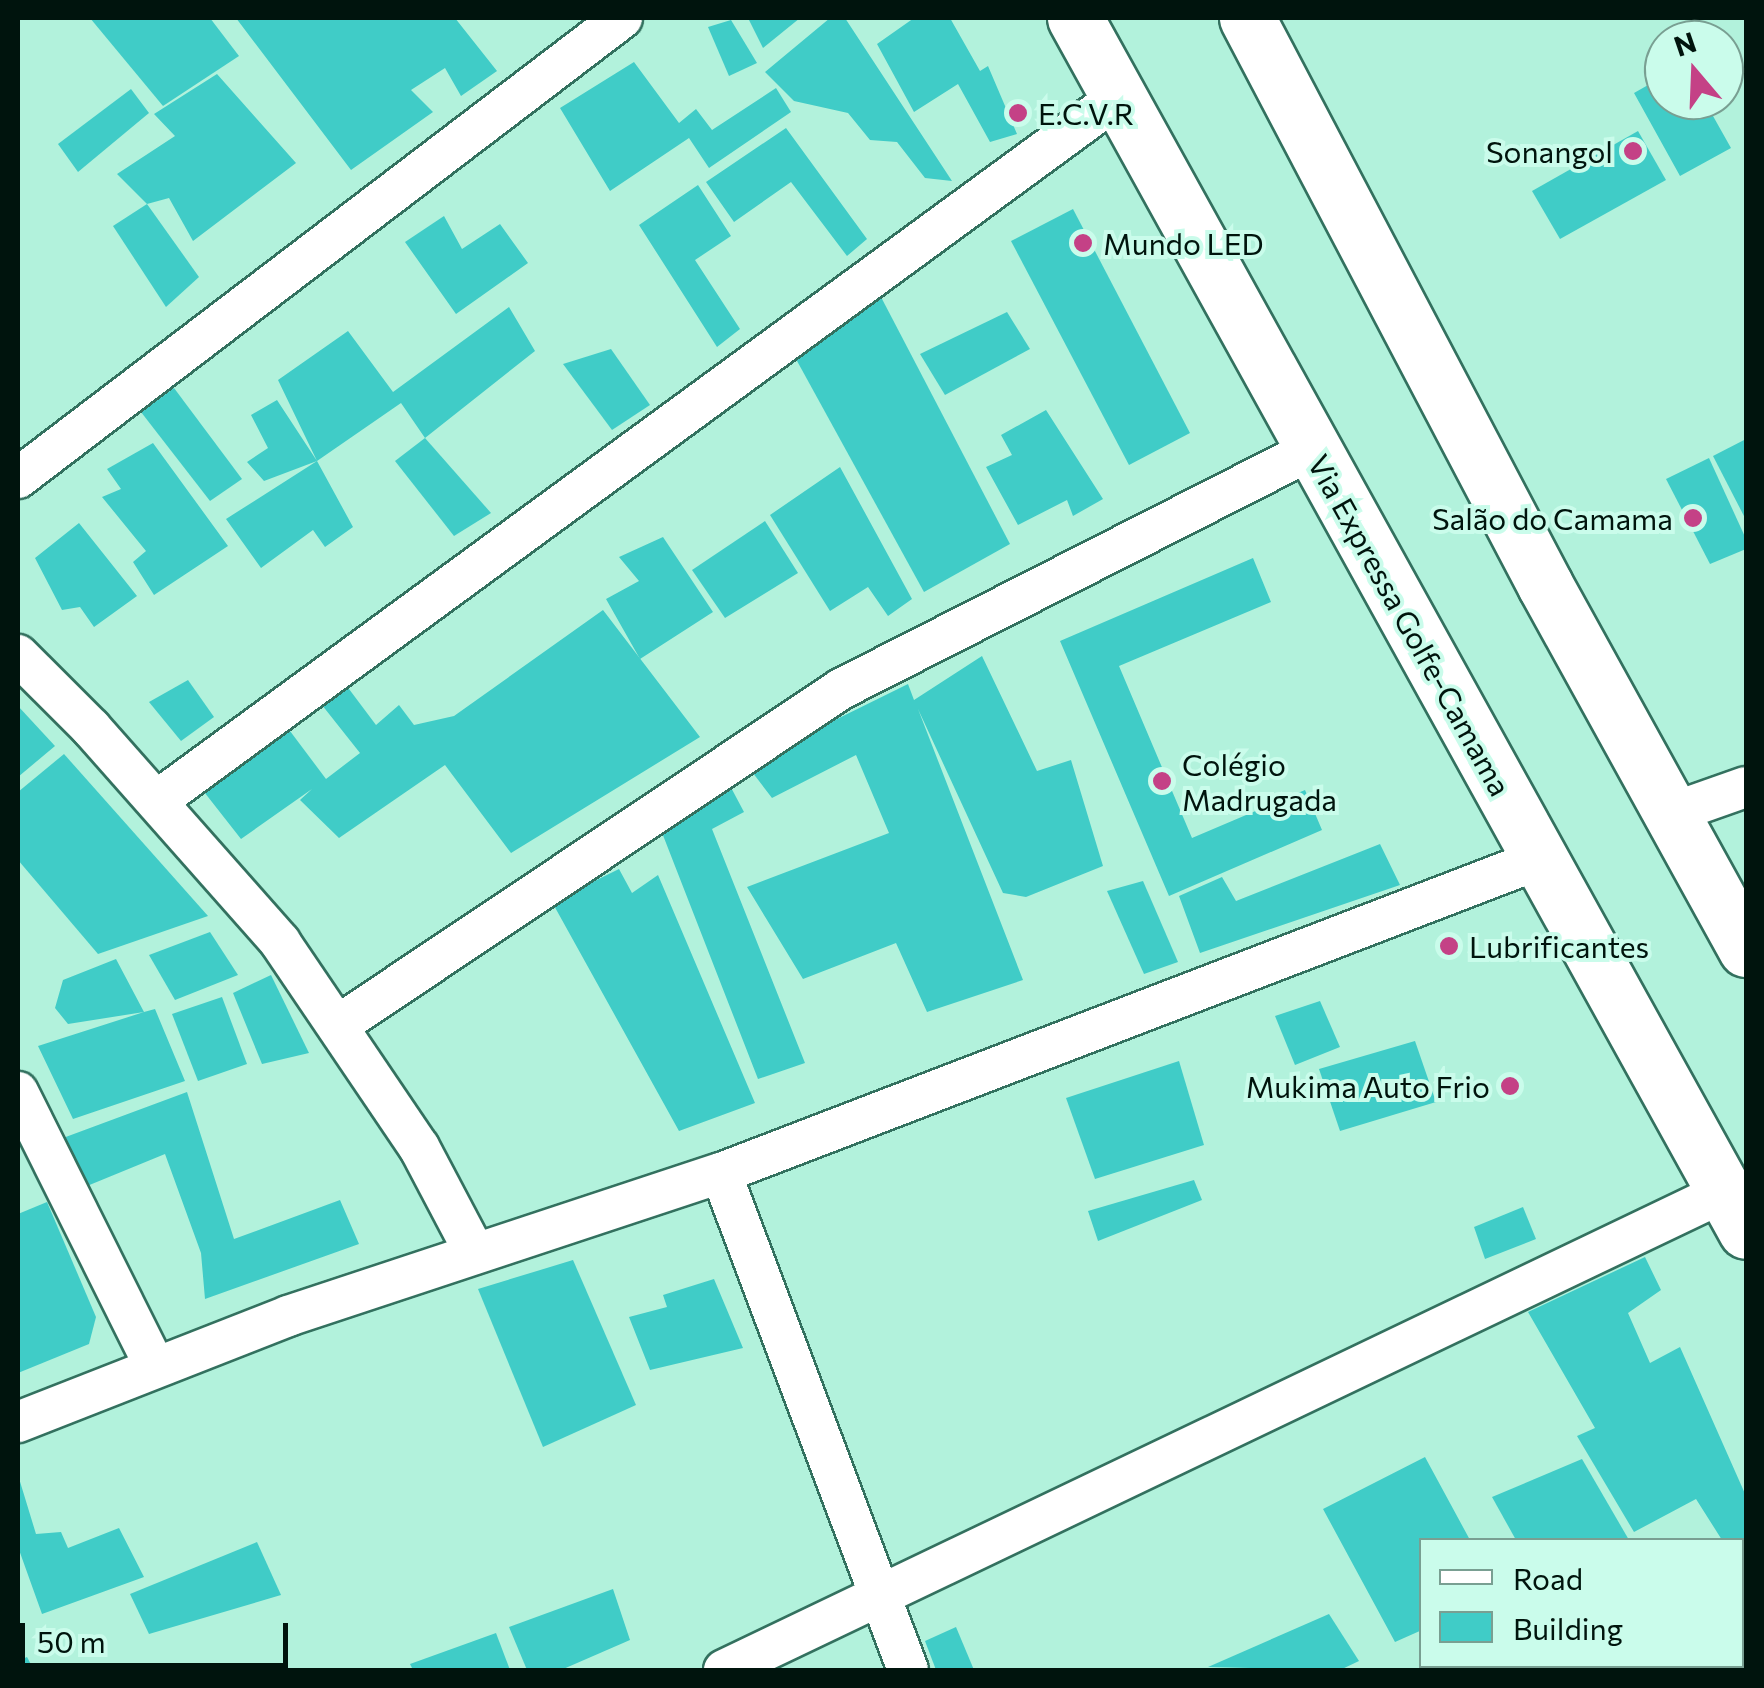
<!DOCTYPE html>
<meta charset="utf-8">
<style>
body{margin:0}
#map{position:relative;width:1764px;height:1688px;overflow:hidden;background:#b2f2dc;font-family:Commissioner,sans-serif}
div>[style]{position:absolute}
.building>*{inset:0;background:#40ccc7}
.roads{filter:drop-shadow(2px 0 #33715f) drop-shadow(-2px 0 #33715f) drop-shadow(0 2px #33715f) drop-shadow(0 -2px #33715f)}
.minor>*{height:40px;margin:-20px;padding:0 20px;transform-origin:20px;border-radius:20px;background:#fff}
.highway>*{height:55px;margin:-27.5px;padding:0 27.5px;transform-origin:27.5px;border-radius:27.5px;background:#fff}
.dots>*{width:28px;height:28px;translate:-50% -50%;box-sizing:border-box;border:5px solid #cafceb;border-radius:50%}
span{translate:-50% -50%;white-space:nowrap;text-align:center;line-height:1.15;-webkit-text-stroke:8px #cafceb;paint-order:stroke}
.poi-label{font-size:30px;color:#00140d}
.left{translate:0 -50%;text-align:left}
.right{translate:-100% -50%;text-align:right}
.street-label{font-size:30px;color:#00140d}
.frame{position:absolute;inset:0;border:20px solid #00140d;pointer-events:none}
.legend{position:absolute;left:1419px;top:1538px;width:325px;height:130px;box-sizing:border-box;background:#cafceb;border:2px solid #799f92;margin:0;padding:12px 18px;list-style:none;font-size:30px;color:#00140d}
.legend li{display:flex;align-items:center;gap:20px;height:50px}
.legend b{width:50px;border:2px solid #799f92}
.north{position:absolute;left:1644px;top:20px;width:100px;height:100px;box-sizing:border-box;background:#cafceb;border:2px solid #799f92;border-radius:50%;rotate:341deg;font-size:28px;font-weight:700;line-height:40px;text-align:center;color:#00140d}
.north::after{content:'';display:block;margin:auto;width:35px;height:45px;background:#c44186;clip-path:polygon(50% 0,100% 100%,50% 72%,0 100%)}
.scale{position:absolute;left:20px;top:1623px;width:268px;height:45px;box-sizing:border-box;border:5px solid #00140d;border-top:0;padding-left:12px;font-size:30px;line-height:35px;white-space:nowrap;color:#00140d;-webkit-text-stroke:8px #cafceb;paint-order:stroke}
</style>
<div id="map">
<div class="building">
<i style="clip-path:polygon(90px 18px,210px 18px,239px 56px,163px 106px)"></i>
<i style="clip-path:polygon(236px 18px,455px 18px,497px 71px,461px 96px,445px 68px,411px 90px,433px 112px,351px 170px)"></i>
<i style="clip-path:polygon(748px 18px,800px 18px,763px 48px)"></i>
<i style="clip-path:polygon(830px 18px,845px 18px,952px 181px,925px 178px,897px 142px,870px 140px,848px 113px,794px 101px,765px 72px)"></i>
<i style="clip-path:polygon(914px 18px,950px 18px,980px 71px,988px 66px,1017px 134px,990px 142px,958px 84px,914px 112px,877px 44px)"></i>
<i style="clip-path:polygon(731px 20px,757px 63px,729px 76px,708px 27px)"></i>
<i style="clip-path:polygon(634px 62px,679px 123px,696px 109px,712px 130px,776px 88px,791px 112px,709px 168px,689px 138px,610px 191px,560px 108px)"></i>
<i style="clip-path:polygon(217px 74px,296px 163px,193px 241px,169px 198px,147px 204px,117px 174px,175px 136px,154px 114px)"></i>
<i style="clip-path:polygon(1664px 76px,1664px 100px,1704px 100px,1731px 148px,1680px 176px,1634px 93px)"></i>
<i style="clip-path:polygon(131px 89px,149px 113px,78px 172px,58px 144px)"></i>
<i style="clip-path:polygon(786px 128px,867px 239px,847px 256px,791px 182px,734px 222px,706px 182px)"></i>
<i style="clip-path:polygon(1638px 131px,1666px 180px,1560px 239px,1532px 191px)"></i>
<i style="clip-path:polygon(698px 185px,731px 236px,695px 260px,740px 329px,717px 347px,639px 225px)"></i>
<i style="clip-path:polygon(147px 204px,199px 277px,166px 307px,113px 226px)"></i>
<i style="clip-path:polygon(1073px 209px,1190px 433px,1129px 465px,1011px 241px)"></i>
<i style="clip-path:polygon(444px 216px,462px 249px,500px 224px,528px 263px,456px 314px,405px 242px)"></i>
<i style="clip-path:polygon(881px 297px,1010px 544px,924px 592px,791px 350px)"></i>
<i style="clip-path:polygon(509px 307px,535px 351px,425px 438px,401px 403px,317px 461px,353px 527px,325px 547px,313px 530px,261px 568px,226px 519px,317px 461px,264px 481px,247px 462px,268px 448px,251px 415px,277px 400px,317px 461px,278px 380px,348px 331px,393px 392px)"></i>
<i style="clip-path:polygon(1007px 312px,1030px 349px,945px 395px,920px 354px)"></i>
<i style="clip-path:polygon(611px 349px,650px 405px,612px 430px,563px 364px)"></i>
<i style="clip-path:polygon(174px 388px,242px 479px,210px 501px,141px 412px)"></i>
<i style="clip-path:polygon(1046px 410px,1103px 499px,1073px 516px,1067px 500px,1018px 525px,986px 467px,1012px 455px,1001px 435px)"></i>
<i style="clip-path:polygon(425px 438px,491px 513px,454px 536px,395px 461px)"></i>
<i style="clip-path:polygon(1746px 439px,1746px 520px,1713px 456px)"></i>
<i style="clip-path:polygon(153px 443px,228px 546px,154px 595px,133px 562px,146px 551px,102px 497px,121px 489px,107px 469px)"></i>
<i style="clip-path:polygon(1709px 458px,1746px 539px,1746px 549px,1710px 564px,1666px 479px)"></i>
<i style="clip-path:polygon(840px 467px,912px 599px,888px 616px,868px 587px,830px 611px,770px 515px)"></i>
<i style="clip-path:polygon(765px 521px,798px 573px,725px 618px,692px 570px)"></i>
<i style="clip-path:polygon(79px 523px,137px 596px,94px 627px,80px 607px,62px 610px,35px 558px)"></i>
<i style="clip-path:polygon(663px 537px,713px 612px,640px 659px,606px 599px,639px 581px,619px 557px)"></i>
<i style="clip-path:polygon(1253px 558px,1271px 602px,1119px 666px,1192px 838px,1305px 790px,1322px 830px,1169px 896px,1060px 641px)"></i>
<i style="clip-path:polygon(603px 610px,700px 737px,511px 853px,445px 765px,339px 838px,300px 800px,312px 789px,241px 839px,201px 788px,287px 727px,326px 779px,360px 753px,318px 700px,346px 685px,376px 725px,399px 705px,414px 725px,454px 716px)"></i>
<i style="clip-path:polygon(982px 656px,1037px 771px,1071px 760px,1103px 866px,1026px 897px,1003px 893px,918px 709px,1023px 980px,927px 1012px,896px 943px,803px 979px,747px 887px,889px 833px,856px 755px,772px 798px,746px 764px,908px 684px,914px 700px)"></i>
<i style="clip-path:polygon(188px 680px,214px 717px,181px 741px,149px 702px)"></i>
<i style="clip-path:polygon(18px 706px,55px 746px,18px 777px)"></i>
<i style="clip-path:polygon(64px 754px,208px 916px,98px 954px,18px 860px,18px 792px)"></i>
<i style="clip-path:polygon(727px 780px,744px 812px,712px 829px,805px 1063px,758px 1079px,659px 825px)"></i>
<i style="clip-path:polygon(1380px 844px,1400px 885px,1200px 953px,1179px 896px,1222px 877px,1236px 901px)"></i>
<i style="clip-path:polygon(619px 869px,632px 893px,658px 875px,755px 1103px,679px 1131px,552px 902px)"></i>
<i style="clip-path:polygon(1143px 881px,1178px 962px,1144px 974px,1107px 891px)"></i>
<i style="clip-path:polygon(210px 932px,238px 975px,175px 1000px,149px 955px)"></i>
<i style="clip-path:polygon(116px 959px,144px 1012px,155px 1009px,185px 1081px,73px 1119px,38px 1046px,144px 1012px,68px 1024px,55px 1008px,63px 980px)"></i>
<i style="clip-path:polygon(271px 975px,309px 1053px,262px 1064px,233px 993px)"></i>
<i style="clip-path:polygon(222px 997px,247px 1064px,198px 1081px,172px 1014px)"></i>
<i style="clip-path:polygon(1320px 1001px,1340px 1047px,1295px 1065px,1275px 1016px)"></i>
<i style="clip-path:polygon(1415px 1041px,1436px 1102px,1340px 1131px,1319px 1069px)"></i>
<i style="clip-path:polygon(1179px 1061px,1204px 1145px,1095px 1179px,1066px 1098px)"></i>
<i style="clip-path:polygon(187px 1092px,234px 1239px,340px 1200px,359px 1244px,205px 1299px,201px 1253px,165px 1154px,87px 1186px,63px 1138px)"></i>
<i style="clip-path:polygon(1194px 1180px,1202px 1200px,1098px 1241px,1088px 1211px)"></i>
<i style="clip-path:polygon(47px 1202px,96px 1317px,89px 1344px,18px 1373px,18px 1214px)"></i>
<i style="clip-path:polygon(1523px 1207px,1536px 1239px,1485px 1259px,1474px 1227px)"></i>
<i style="clip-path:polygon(1645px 1257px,1661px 1290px,1628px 1313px,1650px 1363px,1680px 1347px,1746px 1496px,1746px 1580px,1742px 1540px,1722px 1540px,1696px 1499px,1634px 1532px,1577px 1436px,1595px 1428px,1528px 1312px)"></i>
<i style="clip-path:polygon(573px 1260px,636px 1405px,543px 1447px,478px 1289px)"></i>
<i style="clip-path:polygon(714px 1279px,743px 1348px,650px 1370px,629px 1317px,667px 1307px,663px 1295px)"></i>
<i style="clip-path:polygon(1425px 1457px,1470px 1540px,1422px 1540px,1422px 1630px,1395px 1642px,1323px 1509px)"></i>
<i style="clip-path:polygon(1582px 1459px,1629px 1540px,1516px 1540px,1492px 1497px)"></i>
<i style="clip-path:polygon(18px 1475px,36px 1534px,61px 1532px,68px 1548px,119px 1528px,144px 1577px,42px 1614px,18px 1547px)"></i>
<i style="clip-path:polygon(257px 1542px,281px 1595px,149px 1634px,130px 1594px)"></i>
<i style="clip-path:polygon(613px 1589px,630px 1640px,561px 1670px,527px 1670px,509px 1627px)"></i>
<i style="clip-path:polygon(1329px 1614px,1359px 1661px,1340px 1670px,1208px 1667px)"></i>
<i style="clip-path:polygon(956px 1627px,974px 1670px,936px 1670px,925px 1641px)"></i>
<i style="clip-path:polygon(496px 1633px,510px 1670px,413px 1670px,410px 1664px)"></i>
<i style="clip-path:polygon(27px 1657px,34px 1670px,18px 1670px,18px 1661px)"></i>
</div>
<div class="roads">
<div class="minor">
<i style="left:18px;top:478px;width:759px;rotate:-37.29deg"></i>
<i style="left:18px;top:655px;width:103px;rotate:45deg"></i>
<i style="left:91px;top:728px;width:286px;rotate:48.5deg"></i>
<i style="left:280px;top:942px;width:248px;rotate:55.9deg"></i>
<i style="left:419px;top:1147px;width:120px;rotate:62.2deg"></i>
<i style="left:158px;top:800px;width:1192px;rotate:-36.2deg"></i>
<i style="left:1672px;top:813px;width:78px;rotate:-19.4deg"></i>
<i style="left:340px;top:1024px;width:603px;rotate:-33.77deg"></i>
<i style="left:841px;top:689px;width:530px;rotate:-26.95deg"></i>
<i style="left:18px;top:1092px;width:307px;rotate:63.5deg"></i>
<i style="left:721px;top:1173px;width:531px;rotate:69.38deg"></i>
<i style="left:18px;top:1422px;width:290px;rotate:-21.4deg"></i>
<i style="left:288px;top:1316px;width:456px;rotate:-18.3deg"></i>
<i style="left:721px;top:1173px;width:877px;rotate:-20.98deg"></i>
<i style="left:1742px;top:1648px;width:5px;rotate:-37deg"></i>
<i style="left:724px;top:1670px;width:1108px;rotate:-25.55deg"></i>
<i style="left:1696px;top:1670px;width:11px;rotate:-22deg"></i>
</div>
<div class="highway">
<i style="left:1075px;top:18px;width:1386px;rotate:61.05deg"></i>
<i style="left:1247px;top:18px;width:641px;rotate:62.27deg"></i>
<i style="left:1545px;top:585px;width:416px;rotate:61.1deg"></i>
</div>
</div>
<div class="dots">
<i style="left:1018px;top:113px;background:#c44186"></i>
<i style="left:1633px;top:151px;background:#c44186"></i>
<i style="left:1083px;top:243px;background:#c44186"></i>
<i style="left:1693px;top:518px;background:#c44186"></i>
<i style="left:1162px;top:781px;background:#c44186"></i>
<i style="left:1449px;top:946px;background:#c44186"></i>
<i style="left:1510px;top:1086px;background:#c44186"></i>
</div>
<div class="poi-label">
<span class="left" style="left:1038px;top:113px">E.C.V.R</span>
<span class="right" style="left:1613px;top:151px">Sonangol</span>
<span class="left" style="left:1103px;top:243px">Mundo LED</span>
<span class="right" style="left:1673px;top:518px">Salão do Camama</span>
<span class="left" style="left:1182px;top:781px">Colégio<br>Madrugada</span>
<span class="left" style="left:1469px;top:946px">Lubrificantes</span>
<span class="right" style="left:1490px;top:1086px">Mukima Auto Frio</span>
</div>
<div class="street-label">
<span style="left:1410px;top:625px;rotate:61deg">Via Expressa Golfe-Camama</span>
</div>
<div class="frame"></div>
<ul class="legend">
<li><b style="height:12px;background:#fff"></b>Road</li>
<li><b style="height:28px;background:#40ccc7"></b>Building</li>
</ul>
<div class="north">N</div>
<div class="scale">50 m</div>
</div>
